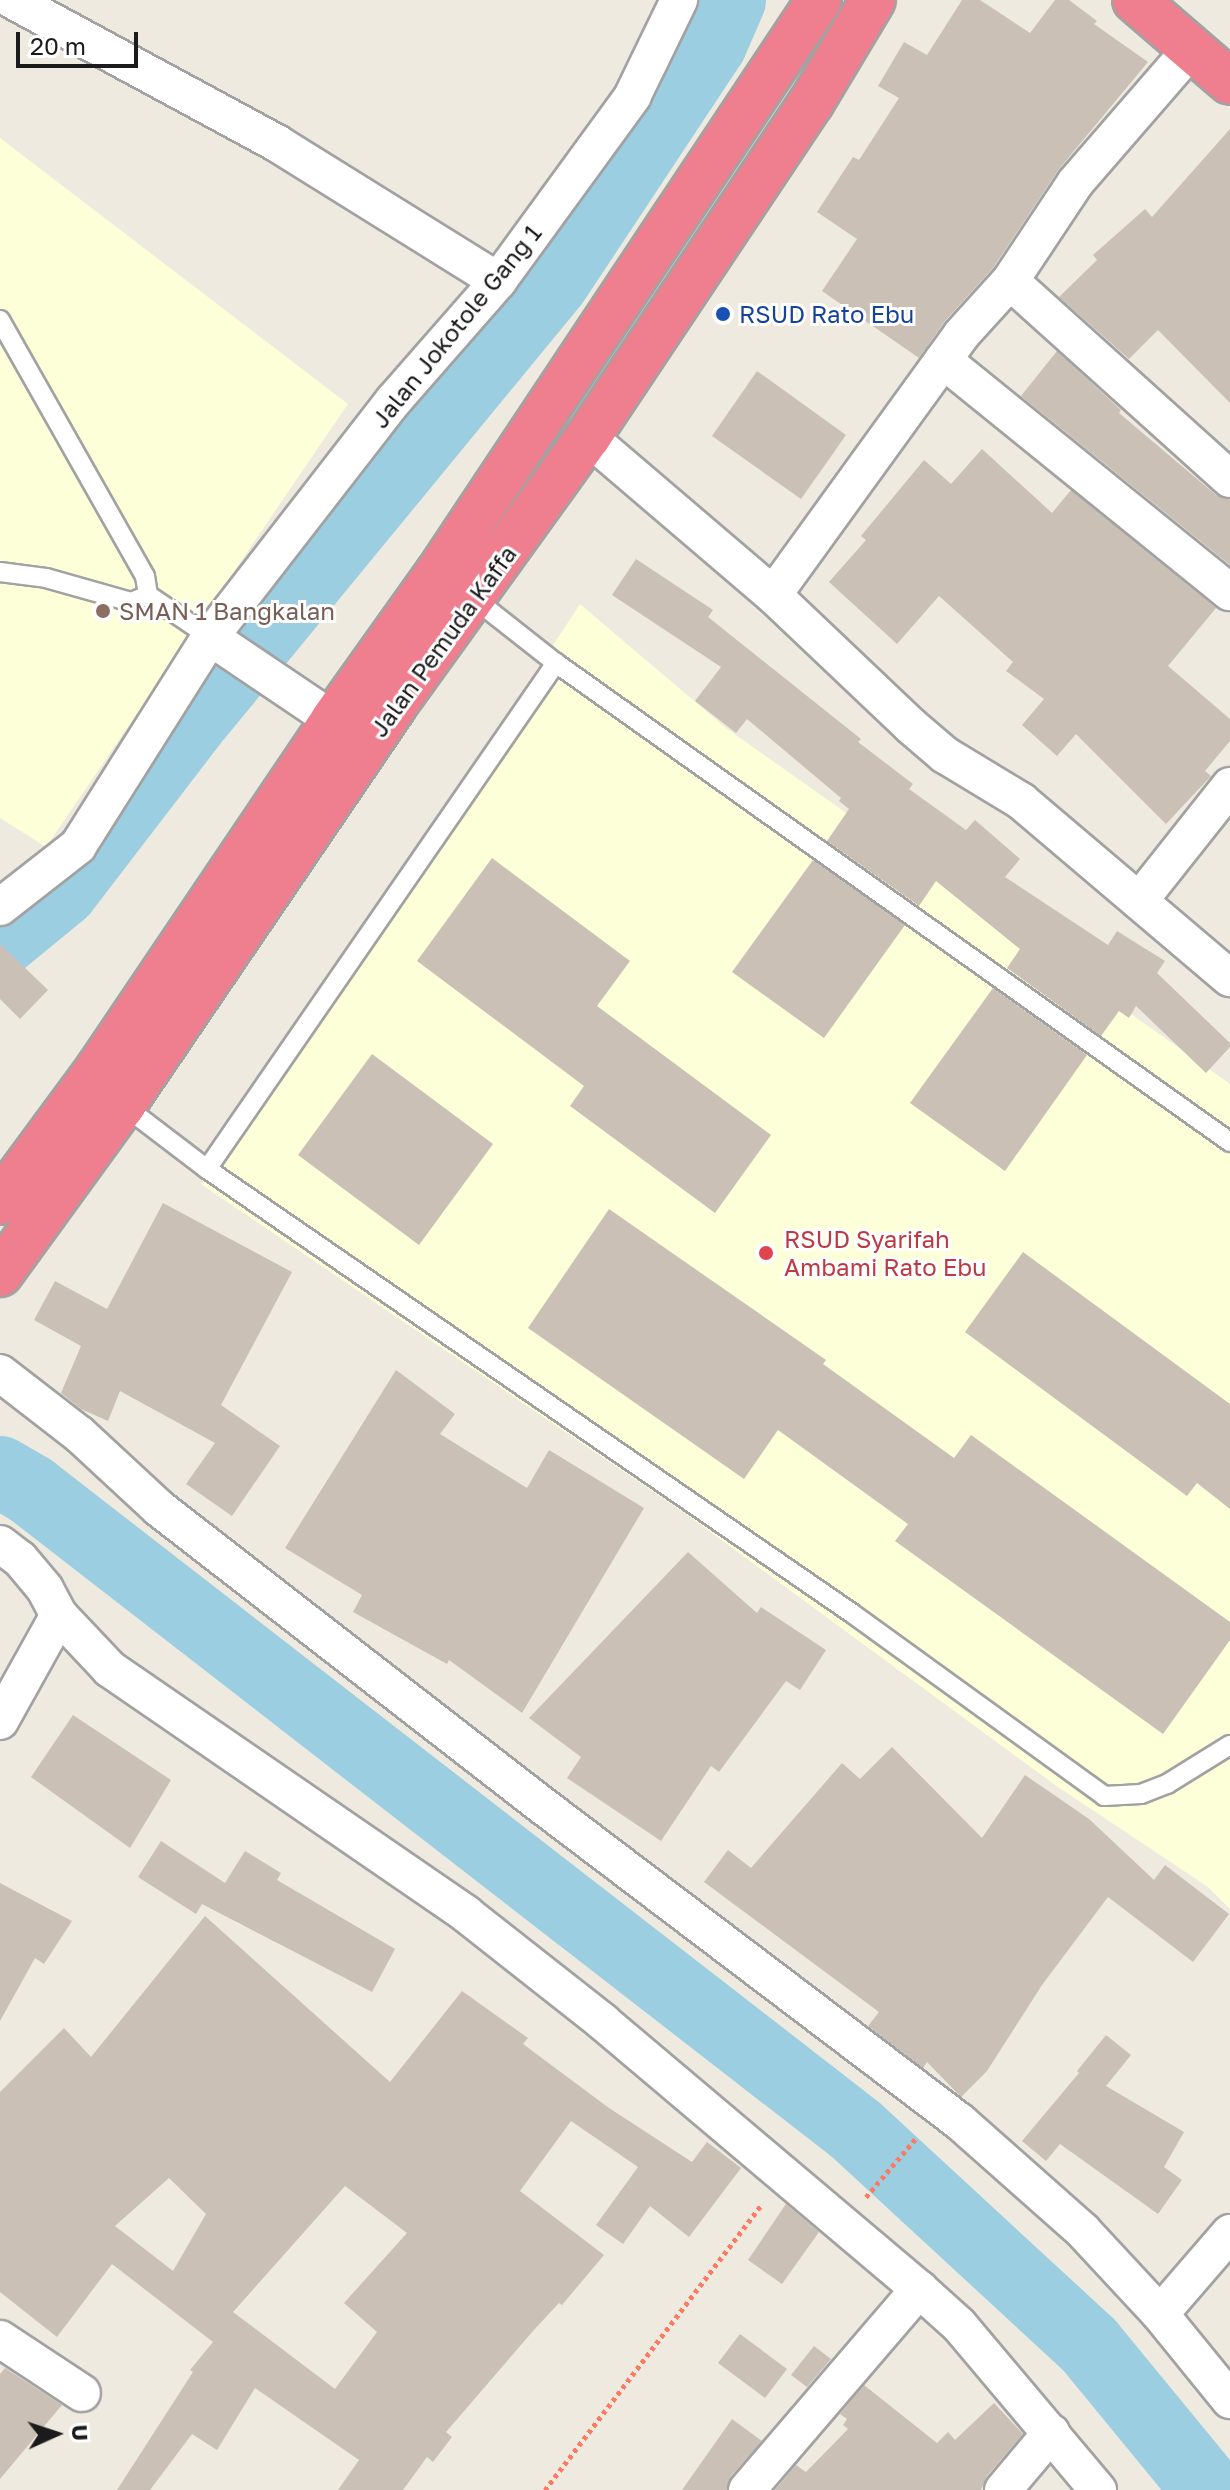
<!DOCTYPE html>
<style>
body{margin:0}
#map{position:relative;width:1230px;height:2490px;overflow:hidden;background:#eeeae0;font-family:"Golos Text",sans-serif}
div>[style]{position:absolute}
.education>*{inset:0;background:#fdffd8}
.river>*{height:72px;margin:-36px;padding:0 36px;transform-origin:36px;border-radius:36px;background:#9bcee1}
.building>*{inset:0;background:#cac0b6}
.path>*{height:5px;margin-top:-2.5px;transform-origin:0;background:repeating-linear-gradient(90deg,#ff7860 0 4px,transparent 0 8px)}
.roads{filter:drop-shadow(2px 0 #a2a2a2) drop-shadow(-2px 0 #a2a2a2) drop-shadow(0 2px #a2a2a2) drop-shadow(0 -2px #a2a2a2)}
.lane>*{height:18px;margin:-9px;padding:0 9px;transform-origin:9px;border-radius:9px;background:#fff}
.street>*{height:36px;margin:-18px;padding:0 18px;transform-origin:18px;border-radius:18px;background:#fff}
.highway>*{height:44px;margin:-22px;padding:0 22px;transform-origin:22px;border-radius:22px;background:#ef7e8e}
.dots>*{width:22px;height:22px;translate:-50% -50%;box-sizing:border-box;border:4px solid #fff;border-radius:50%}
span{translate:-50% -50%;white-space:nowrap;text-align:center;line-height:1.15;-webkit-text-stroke:6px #fff;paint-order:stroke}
.transit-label{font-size:24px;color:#164399}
.left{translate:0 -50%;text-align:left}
.street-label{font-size:24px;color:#1b1b1b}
.education-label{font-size:24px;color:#785e54}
.health-label{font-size:24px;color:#be3a42}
.north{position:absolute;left:16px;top:2394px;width:80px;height:80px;-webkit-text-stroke:6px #fff;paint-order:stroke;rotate:87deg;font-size:22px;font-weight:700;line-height:32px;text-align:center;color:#1b1b1b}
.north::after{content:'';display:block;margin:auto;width:28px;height:36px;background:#1b1b1b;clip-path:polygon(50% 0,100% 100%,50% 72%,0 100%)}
.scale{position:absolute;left:16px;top:32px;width:122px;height:36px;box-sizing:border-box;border:4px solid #1b1b1b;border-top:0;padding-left:10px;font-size:24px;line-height:28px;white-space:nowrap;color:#1b1b1b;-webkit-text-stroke:6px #fff;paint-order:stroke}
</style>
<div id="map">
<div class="education">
<i style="clip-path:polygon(0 138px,348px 404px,46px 847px,0 818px)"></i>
<i style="clip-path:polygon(580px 604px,726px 728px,1230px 1084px,1230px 1909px,1208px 1887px,1058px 1787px,686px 1514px,201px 1184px)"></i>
</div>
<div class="river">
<i style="left:0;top:942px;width:80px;rotate:-39.4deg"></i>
<i style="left:62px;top:891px;width:210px;rotate:-52.5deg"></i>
<i style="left:190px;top:724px;width:573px;rotate:-50.59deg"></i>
<i style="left:554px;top:281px;width:284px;rotate:-56.5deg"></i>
<i style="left:711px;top:44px;width:48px;rotate:-66.6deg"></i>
<i style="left:0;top:1472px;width:36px;rotate:30deg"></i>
<i style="left:31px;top:1490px;width:1044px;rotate:37.8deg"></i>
<i style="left:856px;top:2130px;width:317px;rotate:42.7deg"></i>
<i style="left:1089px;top:2345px;width:188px;rotate:50.6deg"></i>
</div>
<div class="building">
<i style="clip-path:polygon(962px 0,980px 0,1030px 33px,1055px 0,1069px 0,1097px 21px,1094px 24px,1148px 62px,1059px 169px,993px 268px,945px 321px,919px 358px,822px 291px,857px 239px,817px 212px,853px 157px,859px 160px,899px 98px,878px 86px,904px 42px,927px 55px)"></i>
<i style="clip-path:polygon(1230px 129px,1230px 403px,1158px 330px,1129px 359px,1059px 297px,1097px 260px,1093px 255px,1145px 209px,1152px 217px)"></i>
<i style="clip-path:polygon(1057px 351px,1121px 410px,1119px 413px,1216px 495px,1230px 499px,1230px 565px,1021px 396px)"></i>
<i style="clip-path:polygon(757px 371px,846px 435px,801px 499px,712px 436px)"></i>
<i style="clip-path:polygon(982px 449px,1052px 513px,1071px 490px,1216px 608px,1168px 666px,1230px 719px,1230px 741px,1205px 771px,1211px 776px,1166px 824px,1076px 734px,1057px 756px,1022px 725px,1044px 699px,1006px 671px,1013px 662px,939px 596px,897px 644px,829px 582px,866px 540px,861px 536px,924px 460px,951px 484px)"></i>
<i style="clip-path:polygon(636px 559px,713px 610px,708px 617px,861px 739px,858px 742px,913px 784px,909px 789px,966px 830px,975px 820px,1020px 859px,1005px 877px,1108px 945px,1117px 931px,1165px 961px,1157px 973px,1230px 1043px,1230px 1047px,1206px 1073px,1136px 1006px,1129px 1018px,1119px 1011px,1101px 1036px,1007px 968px,1020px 949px,936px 881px,919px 906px,827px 841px,849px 809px,839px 801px,841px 798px,747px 719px,736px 733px,695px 701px,721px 667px,612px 595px)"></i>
<i style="clip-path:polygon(492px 858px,630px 961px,597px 1006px,771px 1135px,715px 1213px,570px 1106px,584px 1086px,417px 961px)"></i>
<i style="clip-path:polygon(813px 860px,905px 925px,824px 1038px,732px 972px)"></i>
<i style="clip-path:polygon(0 944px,48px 990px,20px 1019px,0 999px)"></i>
<i style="clip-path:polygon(993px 988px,1087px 1055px,1005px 1171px,910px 1103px)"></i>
<i style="clip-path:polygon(372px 1054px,493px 1144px,419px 1245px,298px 1155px)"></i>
<i style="clip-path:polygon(163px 1203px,292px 1272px,221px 1405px,280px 1446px,232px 1516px,186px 1484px,215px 1443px,120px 1391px,108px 1421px,81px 1409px,61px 1393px,81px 1346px,34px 1320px,55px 1281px,107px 1309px)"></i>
<i style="clip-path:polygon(609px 1209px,826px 1360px,823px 1364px,954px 1458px,971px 1435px,1230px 1622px,1230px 1640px,1163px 1734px,895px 1541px,908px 1524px,778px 1430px,744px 1479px,528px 1328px)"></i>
<i style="clip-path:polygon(1023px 1252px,1230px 1404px,1230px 1509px,1197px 1483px,1187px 1496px,965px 1332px)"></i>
<i style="clip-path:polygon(396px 1370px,455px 1414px,440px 1434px,527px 1488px,549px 1450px,644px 1508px,522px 1713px,449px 1660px,447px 1664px,353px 1612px,362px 1595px,285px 1548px)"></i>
<i style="clip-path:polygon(688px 1552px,757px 1613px,761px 1607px,826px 1650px,800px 1690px,786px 1681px,719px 1772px,711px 1766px,661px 1841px,567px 1778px,581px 1757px,529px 1718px)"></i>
<i style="clip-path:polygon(73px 1715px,171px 1780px,130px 1848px,31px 1777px)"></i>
<i style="clip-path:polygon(892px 1747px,982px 1838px,1025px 1775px,1089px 1819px,1154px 1880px,1165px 1865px,1229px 1914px,1193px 1962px,1108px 1897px,1042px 1985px,987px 2071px,961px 2097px,927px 2062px,923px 2068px,868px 2026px,879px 2012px,704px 1882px,728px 1850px,751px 1868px,842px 1763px,860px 1779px)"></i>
<i style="clip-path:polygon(161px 1841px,225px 1883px,245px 1851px,281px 1873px,277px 1880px,395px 1949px,372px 1992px,202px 1904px,196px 1914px,138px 1877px)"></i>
<i style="clip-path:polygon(0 1883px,72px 1921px,44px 1964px,35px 1958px,0 2021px)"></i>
<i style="clip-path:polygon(evenodd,205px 1916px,390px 2082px,462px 1991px,528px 2038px,523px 2044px,609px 2108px,692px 2162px,707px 2142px,741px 2168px,689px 2237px,650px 2206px,623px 2244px,596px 2225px,638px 2167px,571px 2121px,520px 2191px,604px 2255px,562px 2305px,559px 2303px,533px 2331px,446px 2432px,452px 2437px,433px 2462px,427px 2457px,403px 2490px,338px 2490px,359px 2460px,255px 2388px,217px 2450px,192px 2434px,150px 2490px,117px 2490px,193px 2372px,190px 2370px,213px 2342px,112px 2264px,57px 2337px,0 2292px,0 2092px,64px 2028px,91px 2057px,205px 1916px,169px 2178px,206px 2214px,173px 2271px,115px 2226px,169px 2178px,205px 1916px,345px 2186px,407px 2233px,344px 2303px,377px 2332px,335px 2389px,233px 2312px,345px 2186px)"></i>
<i style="clip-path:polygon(1106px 2035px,1131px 2055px,1106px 2086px,1184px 2132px,1164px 2167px,1182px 2180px,1158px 2214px,1060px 2144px,1046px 2161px,1022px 2141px,1079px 2073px,1077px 2071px)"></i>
<i style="clip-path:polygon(786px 2204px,819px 2232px,782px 2284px,748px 2260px)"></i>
<i style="clip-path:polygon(740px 2334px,787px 2369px,765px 2398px,718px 2363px)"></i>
<i style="clip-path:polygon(814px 2346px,831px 2359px,807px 2387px,791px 2375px)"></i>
<i style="clip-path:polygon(5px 2368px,62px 2405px,0 2479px,0 2374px)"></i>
<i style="clip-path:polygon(864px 2385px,937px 2443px,948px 2432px,955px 2440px,994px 2403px,1023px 2434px,987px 2476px,981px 2490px,775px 2490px,796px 2465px,806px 2472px,848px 2429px,843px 2425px,847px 2419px,840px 2414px)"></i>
<i style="clip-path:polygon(732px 2419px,762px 2441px,731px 2476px,727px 2490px,682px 2490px)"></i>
</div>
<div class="path">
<i style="left:866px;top:2197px;width:79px;rotate:-49.6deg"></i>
<i style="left:545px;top:2490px;width:358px;rotate:-52.8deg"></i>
</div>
<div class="roads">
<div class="lane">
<i style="left:0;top:320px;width:294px;rotate:60.5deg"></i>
<i style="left:145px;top:576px;width:19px;rotate:81deg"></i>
<i style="left:148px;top:595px;width:75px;rotate:34.1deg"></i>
<i style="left:0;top:572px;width:46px;rotate:7.4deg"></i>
<i style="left:46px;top:578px;width:88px;rotate:15.8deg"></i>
<i style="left:131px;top:602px;width:18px;rotate:-22deg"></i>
<i style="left:472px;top:597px;width:107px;rotate:38.2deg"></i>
<i style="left:556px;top:663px;width:827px;rotate:35.4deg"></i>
<i style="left:123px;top:1105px;width:106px;rotate:37.3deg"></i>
<i style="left:207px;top:1169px;width:784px;rotate:34.56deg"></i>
<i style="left:853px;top:1614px;width:310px;rotate:35.9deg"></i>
<i style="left:1104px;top:1796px;width:37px;rotate:-3deg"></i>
<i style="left:1141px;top:1794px;width:28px;rotate:-21deg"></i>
<i style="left:1167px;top:1784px;width:74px;rotate:-31.8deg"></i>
<i style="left:207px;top:1169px;width:615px;rotate:-55.41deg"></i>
</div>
<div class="street">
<i style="left:12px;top:0;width:302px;rotate:28.4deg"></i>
<i style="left:278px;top:144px;width:259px;rotate:31.9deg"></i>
<i style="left:1010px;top:281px;width:296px;rotate:42deg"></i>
<i style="left:943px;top:360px;width:369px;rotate:39deg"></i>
<i style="left:588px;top:437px;width:243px;rotate:40.5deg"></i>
<i style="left:773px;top:595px;width:190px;rotate:43.5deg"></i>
<i style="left:911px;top:726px;width:45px;rotate:40.5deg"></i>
<i style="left:945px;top:755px;width:89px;rotate:31.2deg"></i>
<i style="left:1021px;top:801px;width:274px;rotate:40.3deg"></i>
<i style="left:773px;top:595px;width:321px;rotate:-54.1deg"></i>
<i style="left:961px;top:335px;width:73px;rotate:-47.8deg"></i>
<i style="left:1010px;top:281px;width:118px;rotate:-56.4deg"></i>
<i style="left:1075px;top:183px;width:177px;rotate:-49.1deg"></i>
<i style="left:210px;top:637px;width:148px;rotate:34deg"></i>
<i style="left:1139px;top:901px;width:147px;rotate:-51.6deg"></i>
<i style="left:0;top:907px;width:99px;rotate:-38deg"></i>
<i style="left:78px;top:846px;width:247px;rotate:-57.7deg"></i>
<i style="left:210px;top:637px;width:300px;rotate:-52.2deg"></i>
<i style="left:394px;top:400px;width:158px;rotate:-48.8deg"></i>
<i style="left:498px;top:281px;width:228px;rotate:-53.9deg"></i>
<i style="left:632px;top:97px;width:108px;rotate:-64.1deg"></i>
<i style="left:0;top:1373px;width:100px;rotate:37.7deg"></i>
<i style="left:79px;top:1434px;width:110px;rotate:42.8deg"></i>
<i style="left:160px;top:1509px;width:485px;rotate:37.8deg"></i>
<i style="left:543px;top:1806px;width:523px;rotate:37.15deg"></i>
<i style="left:960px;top:2122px;width:163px;rotate:41.5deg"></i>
<i style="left:1082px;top:2230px;width:115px;rotate:47.1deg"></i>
<i style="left:1160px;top:2314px;width:111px;rotate:50.9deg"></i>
<i style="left:0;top:1544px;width:25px;rotate:37deg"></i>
<i style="left:20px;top:1559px;width:39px;rotate:50deg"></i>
<i style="left:45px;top:1589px;width:30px;rotate:62deg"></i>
<i style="left:59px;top:1615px;width:74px;rotate:46.6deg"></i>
<i style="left:110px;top:1669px;width:432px;rotate:34.5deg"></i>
<i style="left:466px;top:1914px;width:174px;rotate:38.2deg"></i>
<i style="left:603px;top:2022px;width:414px;rotate:40.2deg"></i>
<i style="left:919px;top:2289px;width:54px;rotate:42deg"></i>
<i style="left:959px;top:2325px;width:216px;rotate:49.9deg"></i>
<i style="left:0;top:1721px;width:121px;rotate:-60.9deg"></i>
<i style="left:1160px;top:2314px;width:107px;rotate:-49.2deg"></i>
<i style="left:0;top:2339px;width:98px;rotate:33.4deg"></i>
<i style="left:747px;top:2490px;width:265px;rotate:-49.4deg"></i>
<i style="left:1003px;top:2490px;width:75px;rotate:-49.9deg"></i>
</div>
<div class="highway">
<i style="left:1135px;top:0;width:125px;rotate:40.8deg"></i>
<i style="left:0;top:1202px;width:165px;rotate:-53.6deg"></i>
<i style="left:98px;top:1069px;width:421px;rotate:-56deg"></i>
<i style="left:333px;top:720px;width:181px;rotate:-54.5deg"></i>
<i style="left:438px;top:573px;width:688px;rotate:-56.38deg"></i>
<i style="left:0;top:1274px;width:209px;rotate:-54deg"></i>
<i style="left:123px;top:1105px;width:481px;rotate:-55.8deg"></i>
<i style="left:393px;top:707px;width:333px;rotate:-54.2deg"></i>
<i style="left:588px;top:437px;width:402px;rotate:-56.3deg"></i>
<i style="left:811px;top:103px;width:120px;rotate:-59deg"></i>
</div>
</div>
<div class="dots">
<i style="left:723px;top:314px;background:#1a4fb4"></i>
<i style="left:103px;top:611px;background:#8d6e63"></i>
<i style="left:766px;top:1253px;background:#e0444e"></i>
</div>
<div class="transit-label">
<span class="left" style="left:739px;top:314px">RSUD Rato Ebu</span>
</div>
<div class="street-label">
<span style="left:456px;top:326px;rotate:-51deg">Jalan Jokotole Gang 1</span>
<span style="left:443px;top:641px;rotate:-54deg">Jalan Pemuda Kaffa</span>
</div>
<div class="education-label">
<span class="left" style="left:119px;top:611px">SMAN 1 Bangkalan</span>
</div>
<div class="health-label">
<span class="left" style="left:784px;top:1253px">RSUD Syarifah<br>Ambami Rato Ebu</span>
</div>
<div class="north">U</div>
<div class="scale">20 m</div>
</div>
